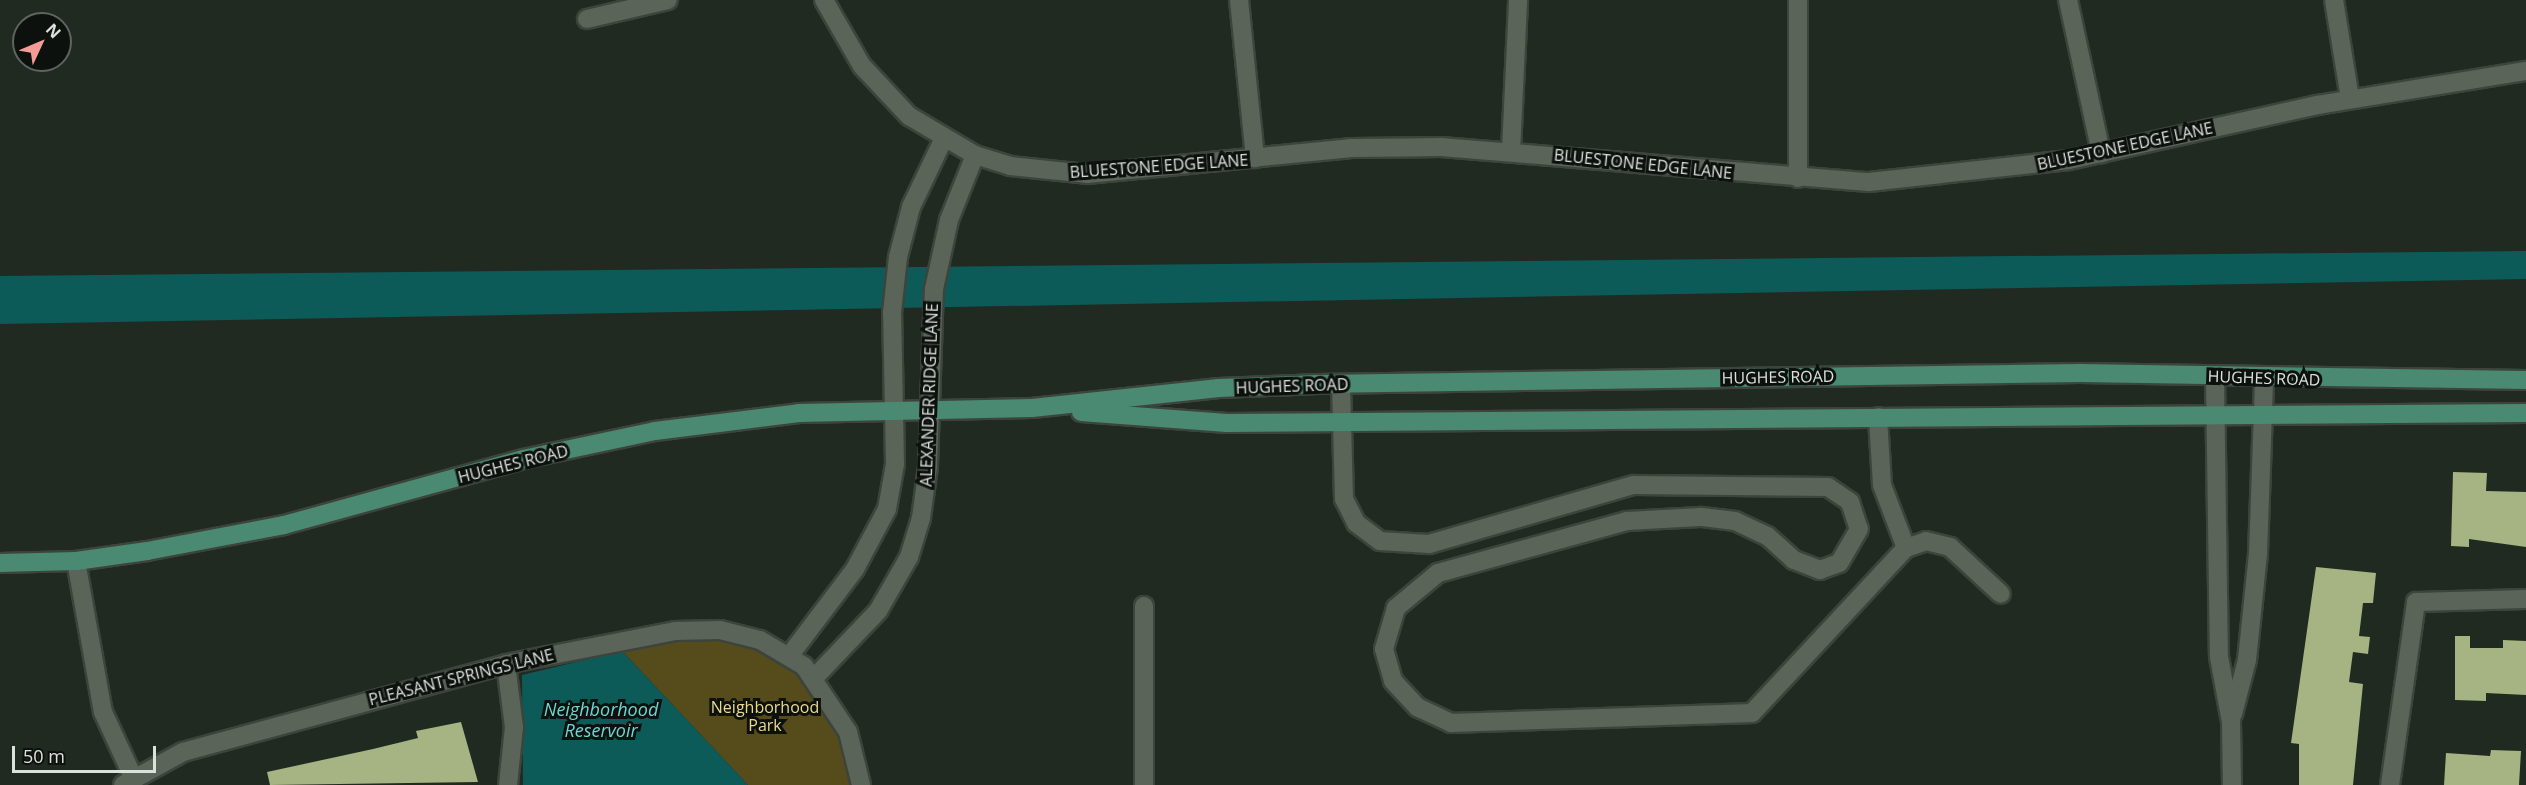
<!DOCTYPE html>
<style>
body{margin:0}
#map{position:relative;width:2526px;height:785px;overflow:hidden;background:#212a21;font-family:"Open Sans",sans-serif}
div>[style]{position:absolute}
.green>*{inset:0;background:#564b1a}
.water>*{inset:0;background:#0d5b59}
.building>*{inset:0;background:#a6b382}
.roads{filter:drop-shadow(2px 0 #3c443c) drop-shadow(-2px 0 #3c443c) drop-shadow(0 2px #3c443c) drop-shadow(0 -2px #3c443c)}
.minor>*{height:18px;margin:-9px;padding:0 9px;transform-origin:9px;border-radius:9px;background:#5a6459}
.major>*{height:18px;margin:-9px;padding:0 9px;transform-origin:9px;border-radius:9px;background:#4a8972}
span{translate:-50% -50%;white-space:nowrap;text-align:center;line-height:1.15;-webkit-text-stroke:6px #0d110d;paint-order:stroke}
.street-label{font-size:16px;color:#dbe1db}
.park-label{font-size:16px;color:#ebd88b}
.water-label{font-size:18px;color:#6bd6d3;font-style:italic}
.north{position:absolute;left:12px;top:12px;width:60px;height:60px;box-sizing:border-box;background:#0d110d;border:2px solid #5f645f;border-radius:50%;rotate:46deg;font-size:16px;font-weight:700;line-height:24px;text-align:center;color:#dbe1db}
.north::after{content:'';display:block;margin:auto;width:21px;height:27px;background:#f59c96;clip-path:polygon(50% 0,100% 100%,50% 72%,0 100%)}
.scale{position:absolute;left:12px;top:746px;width:144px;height:27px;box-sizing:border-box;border:3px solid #dbe1db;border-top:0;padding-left:8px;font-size:18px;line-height:21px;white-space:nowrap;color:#dbe1db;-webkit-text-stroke:4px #0d110d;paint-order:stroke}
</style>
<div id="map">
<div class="green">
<i style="clip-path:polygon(720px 630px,804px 666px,848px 732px,858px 785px,748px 785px,622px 651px)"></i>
</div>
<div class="water">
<i style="clip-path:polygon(2526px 251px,2526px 279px,0 324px,0 276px)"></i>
<i style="clip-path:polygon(622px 651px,748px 785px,523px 785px,522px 675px)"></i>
</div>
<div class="building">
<i style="clip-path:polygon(2453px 472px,2487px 473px,2486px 491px,2526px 492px,2526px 547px,2469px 539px,2469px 547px,2451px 546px)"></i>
<i style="clip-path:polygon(2316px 567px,2376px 573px,2373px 603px,2363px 603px,2359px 636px,2370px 637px,2368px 654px,2353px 652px,2349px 682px,2363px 684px,2353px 785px,2299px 785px,2299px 744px,2291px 743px)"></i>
<i style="clip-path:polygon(2455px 636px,2470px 636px,2470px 648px,2503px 648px,2503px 640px,2526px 641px,2526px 695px,2486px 693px,2486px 701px,2455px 700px)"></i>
<i style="clip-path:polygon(461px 722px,478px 782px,270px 785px,267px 772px,373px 749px,418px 738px,416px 731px)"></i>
<i style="clip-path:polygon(2491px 750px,2521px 751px,2519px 785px,2444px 785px,2446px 753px,2490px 756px)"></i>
</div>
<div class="roads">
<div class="minor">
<i style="left:824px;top:0;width:76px;rotate:60.1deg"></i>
<i style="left:862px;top:66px;width:69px;rotate:46.8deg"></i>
<i style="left:909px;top:116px;width:77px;rotate:30.6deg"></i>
<i style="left:975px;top:155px;width:37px;rotate:17deg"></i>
<i style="left:1010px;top:166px;width:77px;rotate:5.9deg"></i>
<i style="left:1087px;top:174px;width:264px;rotate:-5.6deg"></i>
<i style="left:1350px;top:148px;width:91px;rotate:-0.6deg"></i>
<i style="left:1441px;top:147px;width:429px;rotate:4.7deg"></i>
<i style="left:1869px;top:182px;width:201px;rotate:-6.3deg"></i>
<i style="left:2069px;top:160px;width:255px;rotate:-12.5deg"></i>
<i style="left:2318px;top:105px;width:211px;rotate:-9.3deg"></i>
<i style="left:1239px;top:0;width:159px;rotate:84.2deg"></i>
<i style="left:2068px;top:0;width:157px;rotate:77.8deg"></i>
<i style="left:2334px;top:0;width:100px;rotate:80.8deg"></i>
<i style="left:587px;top:19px;width:83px;rotate:-13.2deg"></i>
<i style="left:1511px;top:151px;width:151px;rotate:-87.3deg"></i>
<i style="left:1798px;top:178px;width:178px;rotate:-90deg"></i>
<i style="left:2215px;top:377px;width:280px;rotate:89.2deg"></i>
<i style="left:2219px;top:657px;width:66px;rotate:79.5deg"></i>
<i style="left:2231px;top:722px;width:63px;rotate:89.1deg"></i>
<i style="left:1341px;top:384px;width:115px;rotate:88.5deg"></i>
<i style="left:1344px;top:499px;width:27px;rotate:63deg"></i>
<i style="left:1356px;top:523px;width:30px;rotate:37deg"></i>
<i style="left:1380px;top:541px;width:49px;rotate:3.5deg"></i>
<i style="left:1429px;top:544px;width:213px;rotate:-16.1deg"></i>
<i style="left:1634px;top:485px;width:194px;rotate:0.6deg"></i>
<i style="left:1828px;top:487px;width:27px;rotate:34deg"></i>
<i style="left:1850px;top:502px;width:28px;rotate:72deg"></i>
<i style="left:1859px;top:529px;width:39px;rotate:120deg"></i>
<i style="left:1839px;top:563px;width:20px;rotate:160deg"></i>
<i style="left:1820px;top:570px;width:28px;rotate:-159deg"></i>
<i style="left:1794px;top:560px;width:36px;rotate:-138deg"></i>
<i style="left:1767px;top:536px;width:35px;rotate:-155deg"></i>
<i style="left:1735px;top:521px;width:35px;rotate:-173deg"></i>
<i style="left:1700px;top:517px;width:73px;rotate:176.9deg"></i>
<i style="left:1627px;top:521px;width:196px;rotate:164.6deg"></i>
<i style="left:1438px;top:573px;width:55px;rotate:140.2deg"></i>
<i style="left:1396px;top:608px;width:43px;rotate:106.3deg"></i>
<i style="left:1384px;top:649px;width:33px;rotate:74deg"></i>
<i style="left:1393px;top:681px;width:35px;rotate:47deg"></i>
<i style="left:1417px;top:707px;width:38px;rotate:25deg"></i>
<i style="left:1451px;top:723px;width:301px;rotate:-1.9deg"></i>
<i style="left:1752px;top:713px;width:226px;rotate:-47deg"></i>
<i style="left:1906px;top:548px;width:67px;rotate:-110.9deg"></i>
<i style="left:1882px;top:485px;width:68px;rotate:-93.4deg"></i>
<i style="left:1906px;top:548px;width:21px;rotate:-19deg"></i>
<i style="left:1926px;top:541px;width:25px;rotate:14deg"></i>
<i style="left:1950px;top:547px;width:69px;rotate:42.7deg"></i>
<i style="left:76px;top:561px;width:153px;rotate:79.9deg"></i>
<i style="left:103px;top:712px;width:72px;rotate:65.2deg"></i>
<i style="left:790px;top:655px;width:108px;rotate:-52.9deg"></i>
<i style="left:855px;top:569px;width:68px;rotate:-61.9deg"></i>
<i style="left:887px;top:509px;width:46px;rotate:-79.9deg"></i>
<i style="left:895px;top:464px;width:151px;rotate:-91.1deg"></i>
<i style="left:892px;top:313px;width:56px;rotate:-83.9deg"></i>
<i style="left:898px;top:257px;width:52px;rotate:-75.4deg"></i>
<i style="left:911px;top:207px;width:76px;rotate:-64.4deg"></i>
<i style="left:506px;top:664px;width:64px;rotate:82.8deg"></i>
<i style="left:514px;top:727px;width:58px;rotate:95.9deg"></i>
<i style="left:814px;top:678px;width:93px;rotate:-46.3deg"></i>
<i style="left:878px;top:611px;width:62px;rotate:-60.1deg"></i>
<i style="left:909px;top:557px;width:41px;rotate:-72.9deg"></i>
<i style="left:921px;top:518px;width:51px;rotate:-82.2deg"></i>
<i style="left:928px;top:467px;width:178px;rotate:-88.1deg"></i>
<i style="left:934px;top:289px;width:71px;rotate:-77.7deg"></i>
<i style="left:949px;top:220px;width:70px;rotate:-68.2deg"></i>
<i style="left:2233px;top:714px;width:56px;rotate:-75.5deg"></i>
<i style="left:2247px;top:660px;width:107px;rotate:-84.1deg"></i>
<i style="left:2258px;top:554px;width:176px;rotate:-88deg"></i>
<i style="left:123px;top:785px;width:68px;rotate:-28.8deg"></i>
<i style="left:183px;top:752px;width:335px;rotate:-15.2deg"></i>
<i style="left:506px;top:664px;width:172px;rotate:-11deg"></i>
<i style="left:675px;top:631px;width:45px;rotate:-1.3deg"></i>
<i style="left:720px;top:630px;width:41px;rotate:14deg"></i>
<i style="left:760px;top:640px;width:51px;rotate:30.6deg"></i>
<i style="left:804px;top:666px;width:79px;rotate:56.3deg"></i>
<i style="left:848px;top:732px;width:55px;rotate:76.2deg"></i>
<i style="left:1144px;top:785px;width:179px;rotate:-90deg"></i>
<i style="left:2390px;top:785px;width:185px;rotate:-81.9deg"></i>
<i style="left:2416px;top:602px;width:110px;rotate:-1.6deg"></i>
</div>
<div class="major">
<i style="left:1081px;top:412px;width:146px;rotate:4.3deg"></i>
<i style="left:1227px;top:423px;width:1299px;rotate:-0.44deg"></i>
<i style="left:0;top:563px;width:76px;rotate:-1.5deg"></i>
<i style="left:76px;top:561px;width:72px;rotate:-8deg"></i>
<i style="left:147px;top:551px;width:139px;rotate:-10.7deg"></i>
<i style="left:284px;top:525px;width:248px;rotate:-15.4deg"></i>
<i style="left:523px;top:459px;width:135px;rotate:-12deg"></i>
<i style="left:655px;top:431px;width:145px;rotate:-7.1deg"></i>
<i style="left:799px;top:413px;width:233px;rotate:-1.2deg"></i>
<i style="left:1032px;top:408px;width:188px;rotate:-6.1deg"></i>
<i style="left:1219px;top:388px;width:98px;rotate:-2.3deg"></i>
<i style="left:1317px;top:384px;width:763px;rotate:-0.83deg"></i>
<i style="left:2080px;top:373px;width:446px;rotate:0.9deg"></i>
</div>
</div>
<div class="street-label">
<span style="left:2125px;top:146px;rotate:-12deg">BLUESTONE EDGE LANE</span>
<span style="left:1643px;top:164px;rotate:6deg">BLUESTONE EDGE LANE</span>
<span style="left:1159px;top:166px;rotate:-4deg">BLUESTONE EDGE LANE</span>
<span style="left:1778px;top:377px;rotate:-1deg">HUGHES ROAD</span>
<span style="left:2264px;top:378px;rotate:2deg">HUGHES ROAD</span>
<span style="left:1292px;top:386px;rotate:-2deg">HUGHES ROAD</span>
<span style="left:929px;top:395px;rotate:-88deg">ALEXANDER RIDGE LANE</span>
<span style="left:513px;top:464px;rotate:-14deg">HUGHES ROAD</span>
<span style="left:461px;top:677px;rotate:-14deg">PLEASANT SPRINGS LANE</span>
</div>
<div class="park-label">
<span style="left:765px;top:716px">Neighborhood<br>Park</span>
</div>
<div class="water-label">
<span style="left:601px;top:720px">Neighborhood<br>Reservoir</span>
</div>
<div class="north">N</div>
<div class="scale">50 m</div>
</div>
